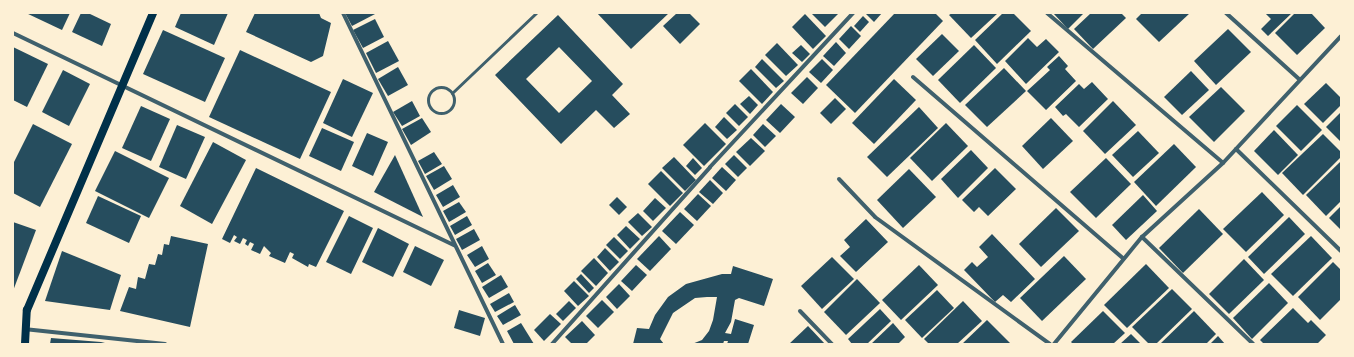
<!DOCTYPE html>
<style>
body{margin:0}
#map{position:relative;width:1354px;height:357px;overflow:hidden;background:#fdf0d5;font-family:Ubuntu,sans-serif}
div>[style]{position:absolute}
.building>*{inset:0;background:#264d5e}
.service>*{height:3px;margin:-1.5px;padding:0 1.5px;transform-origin:1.5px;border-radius:1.5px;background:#3f606c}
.service>.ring{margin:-1.5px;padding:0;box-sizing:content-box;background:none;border:3px solid #3f606c;border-radius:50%}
.minor>*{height:4px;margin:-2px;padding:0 2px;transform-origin:2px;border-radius:2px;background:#3f606c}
.secondary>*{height:8px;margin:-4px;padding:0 4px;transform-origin:4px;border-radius:4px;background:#003049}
span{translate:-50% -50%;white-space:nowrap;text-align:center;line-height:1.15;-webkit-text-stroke:3.5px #fdf0d5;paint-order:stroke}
.frame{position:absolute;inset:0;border:14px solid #fdf0d5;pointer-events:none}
</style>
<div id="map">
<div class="building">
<i style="clip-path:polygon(26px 13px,70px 13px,62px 30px)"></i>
<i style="clip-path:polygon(81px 13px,88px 13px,111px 24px,102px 46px,72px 32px)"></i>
<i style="clip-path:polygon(181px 13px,228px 13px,214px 45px,175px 27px)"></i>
<i style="clip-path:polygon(255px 13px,319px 13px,321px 18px,331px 23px,323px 56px,311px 62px,246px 32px)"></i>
<i style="clip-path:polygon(345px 13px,377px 13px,352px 26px)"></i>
<i style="clip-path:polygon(597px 13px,669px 13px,631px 49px)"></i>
<i style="clip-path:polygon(677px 13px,689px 13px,700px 24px,680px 44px,663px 26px)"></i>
<i style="clip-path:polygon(811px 13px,839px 13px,825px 27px)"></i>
<i style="clip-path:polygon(865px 13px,882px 13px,874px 22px)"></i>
<i style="clip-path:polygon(895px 13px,935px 13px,943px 21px,855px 113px,826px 85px)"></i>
<i style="clip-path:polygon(952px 13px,998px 13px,971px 38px,949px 15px)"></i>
<i style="clip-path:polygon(1003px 13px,1013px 13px,1031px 31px,997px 64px,975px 40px)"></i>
<i style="clip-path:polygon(1053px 13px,1082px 13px,1083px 14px,1068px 29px)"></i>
<i style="clip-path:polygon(1091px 13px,1121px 13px,1126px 18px,1093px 49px,1074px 29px)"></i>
<i style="clip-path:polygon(1142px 13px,1190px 13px,1159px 42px,1136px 19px)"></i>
<i style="clip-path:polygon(1265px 13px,1292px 13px,1268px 36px,1261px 29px,1271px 19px)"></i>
<i style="clip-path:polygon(1295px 13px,1311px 13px,1325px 28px,1297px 55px,1275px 33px)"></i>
<i style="clip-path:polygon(805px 14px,826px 36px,813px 49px,792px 27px)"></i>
<i style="clip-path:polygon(evenodd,558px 15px,623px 84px,612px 95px,630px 114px,614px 128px,596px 110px,561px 144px,495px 75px,558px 15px,559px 47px,592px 81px,559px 113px,526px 79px,559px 47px)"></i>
<i style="clip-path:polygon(863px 16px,869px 22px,860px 32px,854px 26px)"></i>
<i style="clip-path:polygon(375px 19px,384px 37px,363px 48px,353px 30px)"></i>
<i style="clip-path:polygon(851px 26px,861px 36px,849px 49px,839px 39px)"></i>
<i style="clip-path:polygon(1228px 29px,1251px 52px,1216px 85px,1194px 61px)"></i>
<i style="clip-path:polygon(163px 30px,225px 58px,205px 102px,143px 74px)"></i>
<i style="clip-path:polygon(942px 34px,959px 51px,933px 76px,916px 59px)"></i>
<i style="clip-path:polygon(1028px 38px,1037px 47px,1046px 39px,1059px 52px,1026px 84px,1005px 61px)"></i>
<i style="clip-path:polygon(388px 41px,399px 61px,376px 73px,366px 53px)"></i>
<i style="clip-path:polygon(836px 42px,846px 53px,834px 66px,823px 56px)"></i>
<i style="clip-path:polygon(777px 43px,798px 65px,786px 76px,765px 55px)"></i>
<i style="clip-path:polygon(801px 45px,810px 54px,802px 62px,792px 53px)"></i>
<i style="clip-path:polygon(974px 45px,996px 68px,960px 103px,938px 80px)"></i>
<i style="clip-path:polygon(13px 47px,48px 64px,27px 107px,13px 100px)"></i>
<i style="clip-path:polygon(240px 50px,331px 92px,300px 159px,209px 117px)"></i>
<i style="clip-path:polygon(1059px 56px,1068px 66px,1065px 69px,1076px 81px,1046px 110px,1027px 91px,1050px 70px,1047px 67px)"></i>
<i style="clip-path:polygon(762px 59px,784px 81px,776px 88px,755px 67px)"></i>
<i style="clip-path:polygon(822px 59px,833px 70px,821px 83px,809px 72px)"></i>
<i style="clip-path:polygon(398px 67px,408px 85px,388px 96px,378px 79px)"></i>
<i style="clip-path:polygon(1004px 68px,1026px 91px,987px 127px,965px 105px)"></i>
<i style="clip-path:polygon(751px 69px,773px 92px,762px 104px,739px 81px)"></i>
<i style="clip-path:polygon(63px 70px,90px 84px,69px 126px,42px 112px)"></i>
<i style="clip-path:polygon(1191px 71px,1209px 90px,1182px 115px,1164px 97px)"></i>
<i style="clip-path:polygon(807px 77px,818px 88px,803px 104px,791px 93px)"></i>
<i style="clip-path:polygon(343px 79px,373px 93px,352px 137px,323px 123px)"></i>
<i style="clip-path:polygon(894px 79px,916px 100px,874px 144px,852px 123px)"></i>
<i style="clip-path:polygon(1092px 82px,1108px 99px,1079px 127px,1066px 114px,1063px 116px,1055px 107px,1079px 84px,1084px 89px)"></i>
<i style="clip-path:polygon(1326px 83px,1341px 98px,1341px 105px,1323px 123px,1304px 104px)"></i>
<i style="clip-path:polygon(1221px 87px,1245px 111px,1214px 142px,1189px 117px)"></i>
<i style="clip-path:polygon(749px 96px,758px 105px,750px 114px,740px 104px)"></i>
<i style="clip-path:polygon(835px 98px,846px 109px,831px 124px,820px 113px)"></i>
<i style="clip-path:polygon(412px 101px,420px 116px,402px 126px,393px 112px)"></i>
<i style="clip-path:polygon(1113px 101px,1136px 125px,1105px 154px,1083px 131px)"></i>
<i style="clip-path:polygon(735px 104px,748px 117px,739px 126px,726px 113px)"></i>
<i style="clip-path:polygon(781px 104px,795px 117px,780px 133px,766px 120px)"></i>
<i style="clip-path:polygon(1297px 105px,1322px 130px,1301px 151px,1276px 126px)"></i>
<i style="clip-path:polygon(141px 106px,170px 119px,151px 161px,122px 148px)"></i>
<i style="clip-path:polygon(919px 107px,938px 128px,887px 177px,867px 157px)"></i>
<i style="clip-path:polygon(1341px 112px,1341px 142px,1326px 127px)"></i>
<i style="clip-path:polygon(724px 117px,737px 130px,727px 139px,715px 127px)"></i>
<i style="clip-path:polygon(422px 118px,431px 132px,411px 145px,402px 129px)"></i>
<i style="clip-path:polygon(1051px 118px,1073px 141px,1043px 169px,1022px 146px)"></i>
<i style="clip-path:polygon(705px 123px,726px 144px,704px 166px,683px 145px)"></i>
<i style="clip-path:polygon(946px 123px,968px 146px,932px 181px,910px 158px)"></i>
<i style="clip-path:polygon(33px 124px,72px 144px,40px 207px,13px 193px,13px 164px)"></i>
<i style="clip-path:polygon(763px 124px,776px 136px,765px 147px,753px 135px)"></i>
<i style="clip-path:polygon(177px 125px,205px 137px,186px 179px,159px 167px)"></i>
<i style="clip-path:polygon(322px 128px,354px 142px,341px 171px,309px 156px)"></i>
<i style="clip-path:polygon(1274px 130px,1298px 155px,1278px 175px,1254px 151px)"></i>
<i style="clip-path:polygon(1138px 131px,1159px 153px,1133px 177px,1112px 155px)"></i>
<i style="clip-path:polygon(367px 133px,388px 142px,373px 176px,352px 166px)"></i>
<i style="clip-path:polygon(1323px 134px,1341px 152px,1341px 157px,1303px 195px,1282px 173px)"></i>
<i style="clip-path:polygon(751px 138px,765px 151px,750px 166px,736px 152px)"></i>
<i style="clip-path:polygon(213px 142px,246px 160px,212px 224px,180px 206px)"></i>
<i style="clip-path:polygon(1174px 144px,1196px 167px,1156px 206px,1134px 182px)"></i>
<i style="clip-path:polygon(971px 150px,988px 168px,958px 198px,941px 179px)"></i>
<i style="clip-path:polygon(115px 151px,169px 178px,149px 218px,95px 191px)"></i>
<i style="clip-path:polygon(434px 152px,442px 164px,425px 174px,418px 161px)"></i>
<i style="clip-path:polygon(395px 155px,423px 217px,374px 192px)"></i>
<i style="clip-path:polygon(734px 155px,747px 168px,738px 177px,725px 164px)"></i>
<i style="clip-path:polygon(674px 157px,696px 180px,685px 191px,662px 168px)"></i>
<i style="clip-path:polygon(693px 158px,702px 168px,695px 175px,686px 166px)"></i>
<i style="clip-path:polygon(1106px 158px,1131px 184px,1096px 218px,1070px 192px)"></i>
<i style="clip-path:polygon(1341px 161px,1341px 201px,1326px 216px,1306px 195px)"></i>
<i style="clip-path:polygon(444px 166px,452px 179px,434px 190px,426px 176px)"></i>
<i style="clip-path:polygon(722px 167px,736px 180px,726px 191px,712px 178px)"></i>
<i style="clip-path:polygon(256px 168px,344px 211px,316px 267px,309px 264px,308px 267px,292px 258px,294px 254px,290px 252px,285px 263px,269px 256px,271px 253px,264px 246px,260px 254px,251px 250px,254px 244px,250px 242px,248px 246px,245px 244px,247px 240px,243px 238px,240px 244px,234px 241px,237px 237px,234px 235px,230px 243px,222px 239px)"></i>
<i style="clip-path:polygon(995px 168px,1016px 189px,988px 216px,979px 207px,974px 212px,962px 200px)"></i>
<i style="clip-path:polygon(909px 169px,936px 197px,903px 228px,877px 200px)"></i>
<i style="clip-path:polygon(661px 171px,683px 193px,670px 206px,648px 184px)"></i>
<i style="clip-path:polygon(710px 180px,723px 193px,713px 204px,699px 192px)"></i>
<i style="clip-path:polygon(453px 185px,460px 197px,443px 207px,436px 195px)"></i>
<i style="clip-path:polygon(1262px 192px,1284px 215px,1246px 252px,1223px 229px)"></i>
<i style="clip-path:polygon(698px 194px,711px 206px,697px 221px,684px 209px)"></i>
<i style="clip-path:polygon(1143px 195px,1157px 211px,1126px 240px,1112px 225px)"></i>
<i style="clip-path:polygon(98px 196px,141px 216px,129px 243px,86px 223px)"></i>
<i style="clip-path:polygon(617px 197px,627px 207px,619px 215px,609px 205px)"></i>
<i style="clip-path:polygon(655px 198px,666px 208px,653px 221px,643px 211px)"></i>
<i style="clip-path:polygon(459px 202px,466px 212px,449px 222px,443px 211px)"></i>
<i style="clip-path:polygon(1341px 206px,1341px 230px,1329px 218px)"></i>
<i style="clip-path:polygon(1056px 208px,1079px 231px,1041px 267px,1019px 244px)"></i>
<i style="clip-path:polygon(1199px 209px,1223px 234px,1183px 273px,1159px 248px)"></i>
<i style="clip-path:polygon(680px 212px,694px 225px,676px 244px,662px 231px)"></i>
<i style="clip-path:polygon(638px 213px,652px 227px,642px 236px,628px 222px)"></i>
<i style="clip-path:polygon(349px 216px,373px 228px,351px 274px,326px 262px)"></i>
<i style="clip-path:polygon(467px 216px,472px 225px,455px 235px,450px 226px)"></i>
<i style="clip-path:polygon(1289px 217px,1305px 234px,1264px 274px,1248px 257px)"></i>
<i style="clip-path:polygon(866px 219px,888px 242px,856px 272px,840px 256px,850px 247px,844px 240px)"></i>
<i style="clip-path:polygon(13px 222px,36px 230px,13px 291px)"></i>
<i style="clip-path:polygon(626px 226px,640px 239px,630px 249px,617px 235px)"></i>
<i style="clip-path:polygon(378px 228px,409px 244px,393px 277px,362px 262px)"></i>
<i style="clip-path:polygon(474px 229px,480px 240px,462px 250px,456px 239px)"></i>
<i style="clip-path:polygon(992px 234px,1035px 279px,1011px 302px,1003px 295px,995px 302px,964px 270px,972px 262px,977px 267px,988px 257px,979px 247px)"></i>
<i style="clip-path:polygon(171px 236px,208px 244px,190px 327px,120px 311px,129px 287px,136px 289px,138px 277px,145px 279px,149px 264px,155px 265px,158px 254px,162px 255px,164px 244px,169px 245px)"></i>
<i style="clip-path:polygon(659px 236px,671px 249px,650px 271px,637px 259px)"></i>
<i style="clip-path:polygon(1311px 236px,1332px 258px,1293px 296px,1271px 274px)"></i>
<i style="clip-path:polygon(614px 237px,628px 251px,620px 259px,606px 245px)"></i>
<i style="clip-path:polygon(415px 246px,444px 260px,431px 286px,403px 272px)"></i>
<i style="clip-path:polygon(482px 246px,489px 259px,475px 267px,467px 255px)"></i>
<i style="clip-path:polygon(605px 248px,619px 262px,610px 271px,597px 257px)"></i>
<i style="clip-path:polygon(62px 251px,121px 275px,110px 310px,45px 301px)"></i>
<i style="clip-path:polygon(1064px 256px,1086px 279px,1042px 321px,1020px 298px)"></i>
<i style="clip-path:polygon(832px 257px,854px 279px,822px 309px,801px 286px)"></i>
<i style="clip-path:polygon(594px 258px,608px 273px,596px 286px,581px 271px)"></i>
<i style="clip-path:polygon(1244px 259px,1264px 280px,1229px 314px,1209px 294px)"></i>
<i style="clip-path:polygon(1333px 262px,1341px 270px,1341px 299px,1320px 320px,1298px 297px)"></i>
<i style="clip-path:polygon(488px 263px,496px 275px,482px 283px,475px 271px)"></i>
<i style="clip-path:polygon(1146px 264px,1169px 288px,1127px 328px,1104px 305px)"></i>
<i style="clip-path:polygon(636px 265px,647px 275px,632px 291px,621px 281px)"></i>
<i style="clip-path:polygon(919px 265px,938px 285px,901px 320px,882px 300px)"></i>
<i style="clip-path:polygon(733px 266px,773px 279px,764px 306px,739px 298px,735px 300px,731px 322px,725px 333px,731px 334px,735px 319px,754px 325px,748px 344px,727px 344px,728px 341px,724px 341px,723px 344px,692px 344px,702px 340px,709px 331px,713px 320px,717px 297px,707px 297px,695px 298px,673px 313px,660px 339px,664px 344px,633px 344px,637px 328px,649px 329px,655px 315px,668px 297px,686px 284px,722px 274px,731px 274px)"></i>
<i style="clip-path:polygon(581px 274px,594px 288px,589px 293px,576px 279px)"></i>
<i style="clip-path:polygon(501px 275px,508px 287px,489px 298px,482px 287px)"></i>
<i style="clip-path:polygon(857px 279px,880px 303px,846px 335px,824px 312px)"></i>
<i style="clip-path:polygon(574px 281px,589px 296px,578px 306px,564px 291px)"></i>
<i style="clip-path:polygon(1269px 283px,1288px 303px,1252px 339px,1233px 318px)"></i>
<i style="clip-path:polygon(619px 284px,630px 296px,617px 309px,606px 297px)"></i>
<i style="clip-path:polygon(1172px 289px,1192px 309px,1156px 344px,1149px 344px,1132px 327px)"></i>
<i style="clip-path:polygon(937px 290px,954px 308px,922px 338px,905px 320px)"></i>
<i style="clip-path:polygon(509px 293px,514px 302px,495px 312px,490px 304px)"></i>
<i style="clip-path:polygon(602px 300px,614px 312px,598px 328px,586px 316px)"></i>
<i style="clip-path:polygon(569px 301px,576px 308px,563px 321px,556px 314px)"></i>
<i style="clip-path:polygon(963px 301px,982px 321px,957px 344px,929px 344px,924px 339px)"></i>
<i style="clip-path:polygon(515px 305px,521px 315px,503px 325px,497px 316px)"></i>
<i style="clip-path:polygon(1293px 308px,1308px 323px,1311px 320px,1326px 335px,1317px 344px,1264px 344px,1260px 340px)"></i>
<i style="clip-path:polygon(880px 309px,891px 321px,867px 344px,852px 344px,848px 339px)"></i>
<i style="clip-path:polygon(459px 310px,485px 318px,480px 336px,454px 328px)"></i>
<i style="clip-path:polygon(1103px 311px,1125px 333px,1113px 344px,1073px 344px,1071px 342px)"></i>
<i style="clip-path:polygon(1194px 311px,1216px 334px,1206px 344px,1160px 344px)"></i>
<i style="clip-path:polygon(550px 314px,561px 324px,544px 341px,534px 330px)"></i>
<i style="clip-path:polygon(987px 320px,1011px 344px,962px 344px)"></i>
<i style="clip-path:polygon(582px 321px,595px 335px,586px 344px,572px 344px,565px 337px)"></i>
<i style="clip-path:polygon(521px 323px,534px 344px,514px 344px,507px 331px)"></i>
<i style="clip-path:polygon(893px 323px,905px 337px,898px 344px,871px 344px)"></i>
<i style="clip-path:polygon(808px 326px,825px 344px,789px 344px)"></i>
<i style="clip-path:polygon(1131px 334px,1141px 344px,1120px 344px)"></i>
<i style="clip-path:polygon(1218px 336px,1225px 344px,1210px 344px)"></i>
<i style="clip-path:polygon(51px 338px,101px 342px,105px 343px,50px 344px)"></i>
</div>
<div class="service">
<i class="ring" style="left:428px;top:87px;width:23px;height:23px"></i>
<i style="left:452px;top:93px;width:116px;rotate:-43.6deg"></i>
</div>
<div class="minor">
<i style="left:343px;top:13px;width:368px;rotate:64.2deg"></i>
<i style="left:1047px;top:13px;width:231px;rotate:40.4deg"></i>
<i style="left:1226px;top:13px;width:98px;rotate:42.1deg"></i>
<i style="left:13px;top:33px;width:489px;rotate:25.7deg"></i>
<i style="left:913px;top:77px;width:277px;rotate:40.8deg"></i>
<i style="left:1236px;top:149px;width:146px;rotate:44.2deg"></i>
<i style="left:839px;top:179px;width:52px;rotate:46.5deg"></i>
<i style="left:875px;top:217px;width:216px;rotate:36deg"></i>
<i style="left:1142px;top:237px;width:154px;rotate:43.9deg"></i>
<i style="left:800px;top:311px;width:46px;rotate:45.9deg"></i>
<i style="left:24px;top:329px;width:142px;rotate:6.1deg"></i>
<i style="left:552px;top:344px;width:237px;rotate:-48.2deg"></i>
<i style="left:710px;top:167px;width:210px;rotate:-47.1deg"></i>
<i style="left:1054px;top:344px;width:139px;rotate:-50.6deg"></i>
<i style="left:1142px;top:237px;width:110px;rotate:-42.4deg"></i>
<i style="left:1223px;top:163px;width:173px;rotate:-47.1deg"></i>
</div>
<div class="secondary">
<i style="left:25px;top:344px;width:34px;rotate:-87deg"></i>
<i style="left:27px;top:310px;width:323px;rotate:-67deg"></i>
</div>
<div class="frame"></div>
</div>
